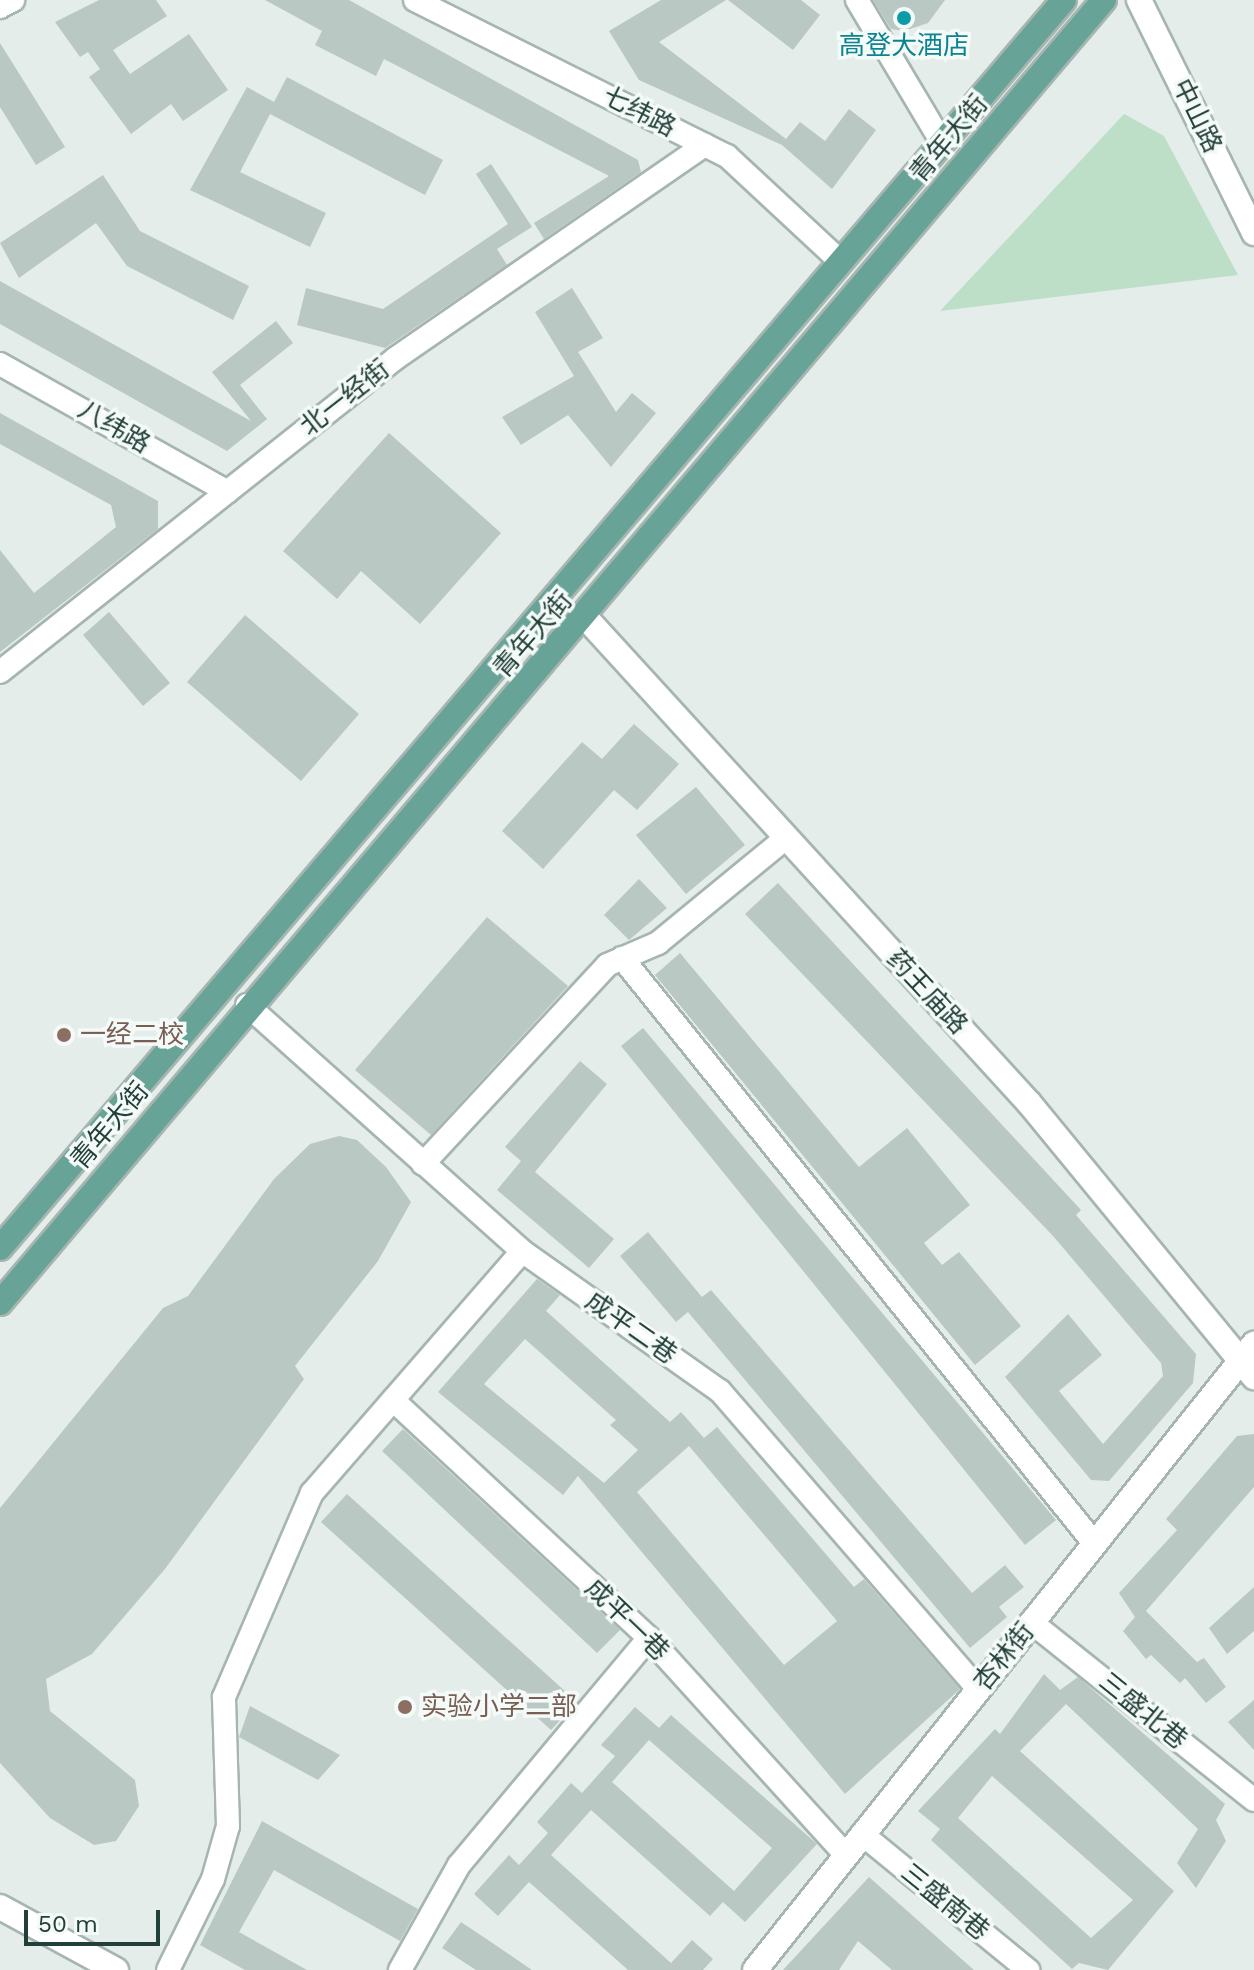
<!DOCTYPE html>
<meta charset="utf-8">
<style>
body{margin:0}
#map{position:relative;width:1254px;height:1970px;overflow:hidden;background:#e4edea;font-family:"Work Sans","Noto Sans SC",sans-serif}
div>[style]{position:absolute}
.green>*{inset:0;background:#bddfc8}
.building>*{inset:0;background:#b9c8c3}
.roads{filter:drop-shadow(2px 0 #a6b5b1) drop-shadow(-2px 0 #a6b5b1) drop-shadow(0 2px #a6b5b1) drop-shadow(0 -2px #a6b5b1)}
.street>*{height:22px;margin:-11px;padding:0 11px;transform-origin:11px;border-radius:11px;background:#fff}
.secondary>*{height:24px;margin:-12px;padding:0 12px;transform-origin:12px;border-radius:12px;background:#fff}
.primary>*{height:24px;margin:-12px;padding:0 12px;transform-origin:12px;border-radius:12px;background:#68a397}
.dots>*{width:22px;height:22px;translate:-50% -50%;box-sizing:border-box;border:4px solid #f4faf7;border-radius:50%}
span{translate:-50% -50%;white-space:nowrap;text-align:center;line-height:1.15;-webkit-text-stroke:7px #f4faf7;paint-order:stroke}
.culture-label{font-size:26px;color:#0d838f}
.street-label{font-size:26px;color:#233f39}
.education-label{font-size:26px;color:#785e54}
.left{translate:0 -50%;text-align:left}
.scale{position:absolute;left:24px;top:1910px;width:136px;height:36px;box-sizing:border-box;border:4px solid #233f39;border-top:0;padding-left:10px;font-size:24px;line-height:28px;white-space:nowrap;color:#233f39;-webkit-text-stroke:6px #f4faf7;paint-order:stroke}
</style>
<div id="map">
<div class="green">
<i style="clip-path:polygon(1124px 114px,1164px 136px,1238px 275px,940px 311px)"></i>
</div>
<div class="building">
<i style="clip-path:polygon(99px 0,156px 0,167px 16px,113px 50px,130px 74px,189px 34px,228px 90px,183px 121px,171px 104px,131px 134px,89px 77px,100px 69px,88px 52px,80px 57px,55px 22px)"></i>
<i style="clip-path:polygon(265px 0,349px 0,638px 160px,641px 172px,544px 239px,534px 223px,609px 176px,384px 59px,376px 76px,315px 45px,322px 31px)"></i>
<i style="clip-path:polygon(661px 0,726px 0,659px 42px,786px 139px,800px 122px,825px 141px,849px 109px,876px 130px,832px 189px,782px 145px,639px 80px,609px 31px)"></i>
<i style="clip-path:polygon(728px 0,801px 0,820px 15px,793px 50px)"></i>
<i style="clip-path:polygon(873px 0,945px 0,928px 23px,904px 31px,891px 29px)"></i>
<i style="clip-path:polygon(0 43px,65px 147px,36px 165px,0 107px)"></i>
<i style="clip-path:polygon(287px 77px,443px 160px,425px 195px,270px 114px,240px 172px,326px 213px,310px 247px,190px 190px,247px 87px,274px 102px)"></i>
<i style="clip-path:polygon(491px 164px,532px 227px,497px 249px,507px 265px,385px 348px,297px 325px,306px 288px,383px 309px,508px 224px,476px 174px)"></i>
<i style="clip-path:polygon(103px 175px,140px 231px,249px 286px,233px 320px,127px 266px,96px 223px,19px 278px,0 243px)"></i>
<i style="clip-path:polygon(0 281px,251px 421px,212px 372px,276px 321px,293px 343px,240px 385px,267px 419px,227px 451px,0 324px)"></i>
<i style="clip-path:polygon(572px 288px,603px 338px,578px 352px,616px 412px,632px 393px,656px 413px,611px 467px,568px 415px,521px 445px,502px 417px,574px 376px,535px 312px)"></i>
<i style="clip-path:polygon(0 413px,158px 501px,158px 529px,0 652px,0 550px,34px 593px,116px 527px,111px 505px,0 444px)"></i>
<i style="clip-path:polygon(389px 433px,501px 533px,420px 624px,361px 571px,337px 599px,283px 551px)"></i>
<i style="clip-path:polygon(109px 612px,170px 683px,143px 706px,83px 635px)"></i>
<i style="clip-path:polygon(245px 615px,359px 714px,301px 781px,187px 682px)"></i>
<i style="clip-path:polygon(634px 724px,679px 764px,637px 810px,614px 790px,543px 869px,502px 831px,582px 742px,602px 759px)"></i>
<i style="clip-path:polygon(696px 787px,745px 845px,686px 894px,636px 835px)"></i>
<i style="clip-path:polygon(639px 879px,667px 908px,629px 940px,604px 915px)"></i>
<i style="clip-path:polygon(778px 883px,1081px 1210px,1076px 1215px,1196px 1354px,1193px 1383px,1109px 1481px,1091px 1480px,1005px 1377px,1068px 1314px,1102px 1355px,1059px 1391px,1103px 1444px,1163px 1376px,1161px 1363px,1053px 1236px,745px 914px)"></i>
<i style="clip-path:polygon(487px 917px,568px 986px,431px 1135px,355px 1070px)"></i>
<i style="clip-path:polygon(680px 953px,859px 1167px,907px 1128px,970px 1205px,924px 1243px,942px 1265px,959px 1252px,1021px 1326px,975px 1365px,655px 975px)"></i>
<i style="clip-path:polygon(643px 1028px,1056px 1520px,1025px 1545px,621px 1046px)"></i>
<i style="clip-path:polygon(580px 1061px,607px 1084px,535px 1172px,614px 1239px,589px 1268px,497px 1190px,521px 1161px,505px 1147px)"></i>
<i style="clip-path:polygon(339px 1136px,357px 1140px,386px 1167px,411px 1202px,378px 1261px,295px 1366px,304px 1379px,165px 1569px,92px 1654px,46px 1679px,50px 1711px,135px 1780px,139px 1806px,116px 1841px,94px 1845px,50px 1818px,0 1763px,0 1508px,163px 1308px,188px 1296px,274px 1179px,310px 1144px)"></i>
<i style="clip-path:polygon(648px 1232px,702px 1297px,711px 1290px,972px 1593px,1005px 1565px,1024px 1587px,999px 1607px,1007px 1617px,970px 1648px,688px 1312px,676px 1322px,620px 1256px)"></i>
<i style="clip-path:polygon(evenodd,537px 1279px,560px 1295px,546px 1311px,670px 1422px,681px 1412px,704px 1438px,717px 1427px,854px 1587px,864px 1579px,960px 1689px,845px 1794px,578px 1476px,563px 1495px,438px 1392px,537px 1279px,525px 1339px,616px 1420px,610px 1425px,638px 1450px,604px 1483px,484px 1384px,525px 1339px,537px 1279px,689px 1446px,837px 1621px,784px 1665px,637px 1492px,689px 1446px)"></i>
<i style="clip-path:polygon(403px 1429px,620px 1630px,597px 1653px,382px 1451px)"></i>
<i style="clip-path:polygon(1254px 1434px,1254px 1487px,1146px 1611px,1197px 1662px,1204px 1658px,1226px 1687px,1206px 1703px,1185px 1678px,1180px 1683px,1151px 1655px,1146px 1659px,1123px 1631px,1135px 1617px,1119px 1593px,1177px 1530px,1166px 1519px,1237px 1436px)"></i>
<i style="clip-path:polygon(347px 1494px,577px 1702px,551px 1730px,321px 1522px)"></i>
<i style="clip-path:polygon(1254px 1587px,1254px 1631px,1227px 1654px,1209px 1628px)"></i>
<i style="clip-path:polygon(evenodd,1044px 1674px,1060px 1690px,1078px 1677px,1225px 1804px,1216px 1820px,1226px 1841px,1196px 1888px,1177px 1863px,1198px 1829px,1066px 1704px,1020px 1751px,1174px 1891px,1108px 1970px,1079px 1963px,1072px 1969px,931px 1840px,940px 1829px,918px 1811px,995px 1729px,1000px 1734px,1044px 1674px,992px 1776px,1133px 1900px,1091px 1938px,958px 1818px,992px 1776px)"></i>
<i style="clip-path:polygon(1254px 1700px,1254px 1750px,1228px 1722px)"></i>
<i style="clip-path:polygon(250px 1706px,340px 1755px,318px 1780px,239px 1737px)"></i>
<i style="clip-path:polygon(evenodd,635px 1707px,659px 1728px,671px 1715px,817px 1844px,745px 1922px,723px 1902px,710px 1916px,591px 1810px,551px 1855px,671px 1963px,692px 1940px,713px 1959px,703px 1970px,628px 1970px,529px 1882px,498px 1916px,474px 1894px,509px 1855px,519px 1865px,548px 1833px,537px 1822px,571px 1783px,582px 1793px,615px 1756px,601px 1745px,635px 1707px,649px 1740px,772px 1848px,734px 1891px,612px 1782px,649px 1740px)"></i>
<i style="clip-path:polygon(262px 1821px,418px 1909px,400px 1941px,274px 1870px,239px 1932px,307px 1970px,245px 1970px,200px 1945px)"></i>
<i style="clip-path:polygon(869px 1877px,974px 1970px,892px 1970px,858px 1941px,839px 1970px,783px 1970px)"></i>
<i style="clip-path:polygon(461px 1922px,491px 1942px,532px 1970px,476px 1970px,442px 1948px)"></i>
</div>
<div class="roads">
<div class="street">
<i style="left:415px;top:0;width:349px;rotate:26.6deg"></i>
<i style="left:727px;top:156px;width:153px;rotate:42.9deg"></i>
<i style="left:857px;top:0;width:162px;rotate:59.2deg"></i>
<i style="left:0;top:7px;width:15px;rotate:-28deg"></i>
<i style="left:0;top:364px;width:261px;rotate:29.3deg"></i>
<i style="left:0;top:672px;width:505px;rotate:-38.41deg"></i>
<i style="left:396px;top:358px;width:375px;rotate:-34.6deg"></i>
<i style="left:622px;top:958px;width:752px;rotate:51.1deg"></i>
<i style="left:247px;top:1005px;width:369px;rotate:41.8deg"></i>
<i style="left:522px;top:1251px;width:242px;rotate:35.3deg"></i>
<i style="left:720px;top:1391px;width:394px;rotate:49.1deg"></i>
<i style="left:423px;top:1164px;width:271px;rotate:-47.2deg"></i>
<i style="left:607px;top:965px;width:56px;rotate:-23.3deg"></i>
<i style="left:658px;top:943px;width:166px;rotate:-39.4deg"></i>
<i style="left:393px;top:1400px;width:350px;rotate:42.9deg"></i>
<i style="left:649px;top:1638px;width:293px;rotate:47.8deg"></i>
<i style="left:1031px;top:1622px;width:285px;rotate:38.6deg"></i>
<i style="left:862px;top:1834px;width:215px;rotate:39.3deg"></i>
<i style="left:168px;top:1970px;width:102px;rotate:-63.7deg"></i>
<i style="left:213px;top:1879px;width:55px;rotate:-74.2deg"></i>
<i style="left:228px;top:1826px;width:129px;rotate:-91.8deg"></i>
<i style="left:224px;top:1697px;width:222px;rotate:-66.7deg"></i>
<i style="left:312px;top:1493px;width:320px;rotate:-49deg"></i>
<i style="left:400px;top:1970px;width:120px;rotate:-60.7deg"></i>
<i style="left:459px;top:1865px;width:296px;rotate:-50.1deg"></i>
</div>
<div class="secondary">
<i style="left:1139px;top:0;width:260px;rotate:63.7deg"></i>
<i style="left:586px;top:618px;width:657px;rotate:47.59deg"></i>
<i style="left:1029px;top:1103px;width:355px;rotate:50.6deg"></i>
<i style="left:0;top:1907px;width:132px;rotate:28.5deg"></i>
<i style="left:755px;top:1970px;width:801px;rotate:-51.44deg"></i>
</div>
<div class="primary">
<i style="left:0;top:1248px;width:1640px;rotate:-49.55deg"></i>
<i style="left:0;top:1303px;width:1708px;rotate:-49.73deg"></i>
</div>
</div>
<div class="dots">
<i style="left:904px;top:18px;background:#0f9aa8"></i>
<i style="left:64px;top:1035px;background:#8d6e63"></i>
<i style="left:405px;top:1707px;background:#8d6e63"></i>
</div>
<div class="culture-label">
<span style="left:904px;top:46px">高登大酒店</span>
</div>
<div class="street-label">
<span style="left:639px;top:112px;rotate:27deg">七纬路</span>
<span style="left:1197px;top:116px;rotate:64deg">中山路</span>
<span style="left:949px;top:139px;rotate:-50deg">青年大街</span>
<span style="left:345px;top:398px;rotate:-38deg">北一经街</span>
<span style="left:114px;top:427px;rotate:30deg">八纬路</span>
<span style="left:533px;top:635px;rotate:-49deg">青年大街</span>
<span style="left:927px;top:992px;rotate:47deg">药王庙路</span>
<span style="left:110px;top:1126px;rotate:-50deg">青年大街</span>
<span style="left:631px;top:1328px;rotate:35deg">成平二巷</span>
<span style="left:627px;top:1620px;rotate:44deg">成平一巷</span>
<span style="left:1004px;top:1657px;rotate:-51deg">杏林街</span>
<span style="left:1143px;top:1711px;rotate:39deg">三盛北巷</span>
<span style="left:945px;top:1902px;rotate:39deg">三盛南巷</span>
</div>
<div class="education-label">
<span class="left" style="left:80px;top:1035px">一经二校</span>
<span class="left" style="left:421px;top:1707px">实验小学二部</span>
</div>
<div class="scale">50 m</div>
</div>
